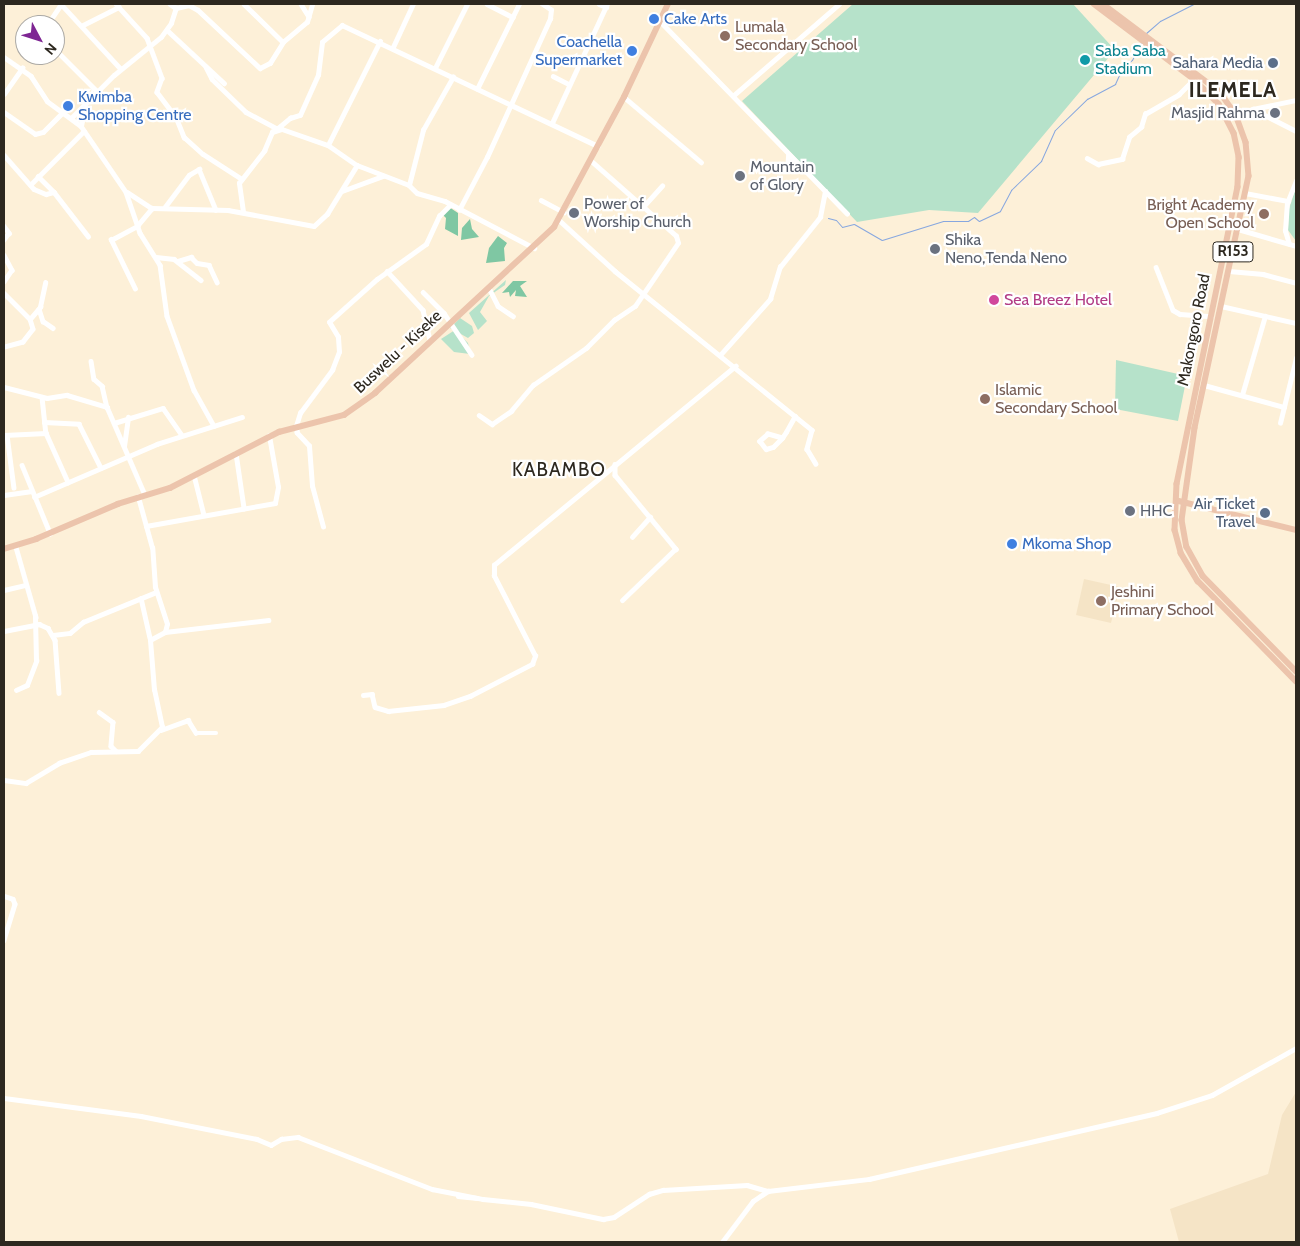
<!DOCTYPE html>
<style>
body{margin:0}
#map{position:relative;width:1300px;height:1246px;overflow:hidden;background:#fdf0d8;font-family:Cabin,sans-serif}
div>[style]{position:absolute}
.built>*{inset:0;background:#f5e4c6}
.green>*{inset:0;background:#b6e2ca}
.forest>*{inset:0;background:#7fc7a3}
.stream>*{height:1px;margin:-0.5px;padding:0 0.5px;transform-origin:0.5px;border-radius:0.5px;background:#87a7df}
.minor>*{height:4.5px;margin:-2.25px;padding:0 2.25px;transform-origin:2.25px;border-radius:2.25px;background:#fff}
.major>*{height:5.5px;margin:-2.75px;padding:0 2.75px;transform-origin:2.75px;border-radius:2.75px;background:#ecc4ac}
.dots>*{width:14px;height:14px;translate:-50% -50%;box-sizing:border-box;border:2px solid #fff;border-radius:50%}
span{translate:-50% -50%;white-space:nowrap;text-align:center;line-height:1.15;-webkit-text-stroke:4.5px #fff;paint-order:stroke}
.shield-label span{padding:1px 4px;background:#fff;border:1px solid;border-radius:4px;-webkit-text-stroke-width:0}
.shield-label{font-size:15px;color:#2d281f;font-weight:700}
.shop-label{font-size:16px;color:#366cbe}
.left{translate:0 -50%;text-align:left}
.right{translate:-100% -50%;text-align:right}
.education-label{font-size:16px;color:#785e54}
.culture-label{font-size:16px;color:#0d838f}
.service-label{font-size:16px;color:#4e5e75}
.worship-label{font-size:16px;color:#5b616d}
.hotel-label{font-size:16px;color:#b23c85}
.street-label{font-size:16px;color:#2d281f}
.quarter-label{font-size:19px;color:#2d281f;letter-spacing:1px}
.district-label{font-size:21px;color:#2d281f;font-weight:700;letter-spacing:1px}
.frame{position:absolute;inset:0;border:5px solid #2d281f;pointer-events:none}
.north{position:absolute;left:15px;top:15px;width:50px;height:50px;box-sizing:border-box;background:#fff;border:1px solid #aba9a5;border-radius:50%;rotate:130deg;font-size:14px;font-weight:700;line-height:20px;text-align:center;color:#2d281f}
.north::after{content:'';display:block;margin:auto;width:18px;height:22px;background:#7e2693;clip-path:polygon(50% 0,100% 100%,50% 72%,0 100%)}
</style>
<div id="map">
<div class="built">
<i style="clip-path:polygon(1084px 579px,1120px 587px,1111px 623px,1076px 615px)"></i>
<i style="clip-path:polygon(1296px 1092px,1296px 1242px,1179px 1242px,1170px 1209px,1268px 1174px,1282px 1115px)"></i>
</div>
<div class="green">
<i style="clip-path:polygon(853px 4px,1073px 4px,1115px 50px,978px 213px,929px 210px,857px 222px,742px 101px)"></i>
<i style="clip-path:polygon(1296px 187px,1296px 241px,1288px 230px,1289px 209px)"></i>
<i style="clip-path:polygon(506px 280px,505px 285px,489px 296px,480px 312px,487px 321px,478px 330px,469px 313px)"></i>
<i style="clip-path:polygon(460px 318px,472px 326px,474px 333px,468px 338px,450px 328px)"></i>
<i style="clip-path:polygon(455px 330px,468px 343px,470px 354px,454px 352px,441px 339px)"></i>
<i style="clip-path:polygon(1116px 360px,1187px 376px,1178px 421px,1115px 409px)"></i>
</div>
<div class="forest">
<i style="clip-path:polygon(449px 207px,458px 213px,458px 236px,445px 229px,446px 218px,442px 214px)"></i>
<i style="clip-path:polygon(470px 219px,472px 229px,479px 237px,461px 240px,462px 228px)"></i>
<i style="clip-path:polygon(498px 236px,507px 243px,504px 248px,505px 261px,486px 263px,489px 248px)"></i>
<i style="clip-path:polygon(513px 281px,527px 281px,520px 286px,527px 297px,515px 296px,516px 290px,510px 297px,509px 292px,502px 293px)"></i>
</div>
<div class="stream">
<i style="left:1145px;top:34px;width:20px;rotate:-41deg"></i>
<i style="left:1160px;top:21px;width:37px;rotate:-27deg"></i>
<i style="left:828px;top:218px;width:8px;rotate:14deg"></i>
<i style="left:836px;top:220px;width:9px;rotate:49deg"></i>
<i style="left:842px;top:227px;width:12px;rotate:-14deg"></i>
<i style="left:854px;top:224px;width:32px;rotate:30deg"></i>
<i style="left:882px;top:240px;width:64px;rotate:-17.3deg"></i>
<i style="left:943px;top:221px;width:25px"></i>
<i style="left:968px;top:221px;width:7px;rotate:-34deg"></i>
<i style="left:974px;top:217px;width:6px;rotate:39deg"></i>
<i style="left:979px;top:221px;width:23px;rotate:-25deg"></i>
<i style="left:1000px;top:211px;width:24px;rotate:-62deg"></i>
<i style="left:1011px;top:190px;width:42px;rotate:-44deg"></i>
<i style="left:1041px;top:161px;width:34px;rotate:-66deg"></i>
<i style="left:1055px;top:130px;width:45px;rotate:-44.1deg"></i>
<i style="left:1087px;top:99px;width:32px;rotate:-28deg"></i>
<i style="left:1115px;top:84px;width:17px;rotate:-66deg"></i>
<i style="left:1122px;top:68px;width:13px;rotate:-39deg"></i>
<i style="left:1132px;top:60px;width:20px;rotate:-63deg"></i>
</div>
<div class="minor">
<i style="left:61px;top:4px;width:88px;rotate:47.3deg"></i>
<i style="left:116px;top:4px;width:46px;rotate:47.6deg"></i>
<i style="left:147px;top:38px;width:43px;rotate:69.4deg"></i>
<i style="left:162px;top:78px;width:15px;rotate:110deg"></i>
<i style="left:157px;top:92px;width:31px;rotate:53deg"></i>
<i style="left:176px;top:117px;width:22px;rotate:68deg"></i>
<i style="left:184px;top:137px;width:25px;rotate:42deg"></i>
<i style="left:203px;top:154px;width:46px;rotate:32.7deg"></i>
<i style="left:170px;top:4px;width:7px;rotate:34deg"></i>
<i style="left:176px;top:8px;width:13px;rotate:-13deg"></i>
<i style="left:189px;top:5px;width:10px;rotate:29deg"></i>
<i style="left:198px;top:10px;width:85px;rotate:43.1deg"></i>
<i style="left:260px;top:68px;width:11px;rotate:-27deg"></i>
<i style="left:270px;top:63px;width:25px;rotate:-58deg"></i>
<i style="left:283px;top:42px;width:31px;rotate:-40deg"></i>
<i style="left:307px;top:22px;width:19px;rotate:-74deg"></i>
<i style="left:244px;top:4px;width:54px;rotate:44.3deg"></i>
<i style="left:301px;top:4px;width:15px;rotate:58deg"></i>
<i style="left:487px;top:4px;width:29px;rotate:27deg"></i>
<i style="left:599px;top:4px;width:8px;rotate:23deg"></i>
<i style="left:661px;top:22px;width:267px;rotate:45.8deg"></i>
<i style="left:47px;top:25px;width:25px;rotate:-56deg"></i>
<i style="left:83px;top:25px;width:40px;rotate:-26.6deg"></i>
<i style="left:167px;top:30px;width:78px;rotate:42.9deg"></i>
<i style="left:393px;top:47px;width:47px;rotate:-65.1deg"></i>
<i style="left:55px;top:49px;width:61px;rotate:45deg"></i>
<i style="left:4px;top:57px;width:33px;rotate:35deg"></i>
<i style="left:31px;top:76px;width:30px;rotate:57deg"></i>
<i style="left:47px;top:101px;width:42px;rotate:36.3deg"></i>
<i style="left:81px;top:126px;width:80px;rotate:55.7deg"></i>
<i style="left:126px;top:192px;width:43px;rotate:71.1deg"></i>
<i style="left:140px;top:233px;width:38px;rotate:58deg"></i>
<i style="left:160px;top:265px;width:51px;rotate:82.2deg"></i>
<i style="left:167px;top:316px;width:79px;rotate:70deg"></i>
<i style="left:194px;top:390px;width:41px;rotate:60.9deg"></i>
<i style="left:206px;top:67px;width:13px;rotate:63deg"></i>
<i style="left:212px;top:79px;width:47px;rotate:44.1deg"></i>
<i style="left:246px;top:112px;width:36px;rotate:28deg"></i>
<i style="left:435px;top:68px;width:72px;rotate:-63.4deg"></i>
<i style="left:553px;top:76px;width:18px;rotate:27deg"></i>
<i style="left:477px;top:89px;width:95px;rotate:-63.7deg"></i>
<i style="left:4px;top:94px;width:32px;rotate:-55deg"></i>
<i style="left:734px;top:95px;width:139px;rotate:-40.9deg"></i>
<i style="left:624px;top:97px;width:101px;rotate:40.2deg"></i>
<i style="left:1253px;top:109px;width:48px;rotate:27.1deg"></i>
<i style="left:4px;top:112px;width:38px;rotate:35deg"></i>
<i style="left:35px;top:134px;width:8px;rotate:-14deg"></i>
<i style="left:43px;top:132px;width:30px;rotate:-45deg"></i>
<i style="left:72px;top:117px;width:59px;rotate:-45deg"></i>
<i style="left:114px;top:75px;width:60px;rotate:-39deg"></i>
<i style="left:161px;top:37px;width:17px;rotate:-54deg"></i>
<i style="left:171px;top:23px;width:16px;rotate:-72deg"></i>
<i style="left:1229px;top:119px;width:26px;rotate:-23deg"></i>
<i style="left:1253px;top:109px;width:44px;rotate:-11.8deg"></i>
<i style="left:552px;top:123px;width:131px;rotate:-65.2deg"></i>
<i style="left:81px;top:126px;width:19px;rotate:-78deg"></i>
<i style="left:278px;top:128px;width:16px;rotate:-40deg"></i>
<i style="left:290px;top:118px;width:10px;rotate:-17deg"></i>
<i style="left:300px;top:115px;width:44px;rotate:-65.8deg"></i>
<i style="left:318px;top:75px;width:33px;rotate:-83deg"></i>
<i style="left:322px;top:42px;width:26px;rotate:-40deg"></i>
<i style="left:342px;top:25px;width:283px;rotate:25.3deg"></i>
<i style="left:328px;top:145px;width:116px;rotate:-63.4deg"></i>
<i style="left:4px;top:155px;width:45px;rotate:48.6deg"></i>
<i style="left:34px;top:189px;width:13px;rotate:23deg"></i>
<i style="left:46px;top:194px;width:8px;rotate:-14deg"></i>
<i style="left:1087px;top:158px;width:13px;rotate:29deg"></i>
<i style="left:1098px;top:164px;width:25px;rotate:-12deg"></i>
<i style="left:1122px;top:159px;width:23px;rotate:-72deg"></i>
<i style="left:1129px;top:137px;width:16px;rotate:-40deg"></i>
<i style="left:1141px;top:127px;width:14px;rotate:-73deg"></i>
<i style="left:1145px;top:114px;width:39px;rotate:-30deg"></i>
<i style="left:1179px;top:94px;width:21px;rotate:-45deg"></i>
<i style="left:787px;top:171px;width:16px;rotate:-86deg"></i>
<i style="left:38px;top:176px;width:23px;rotate:45deg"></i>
<i style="left:54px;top:192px;width:56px;rotate:52.3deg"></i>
<i style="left:30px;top:185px;width:76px;rotate:-45deg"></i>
<i style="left:409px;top:185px;width:57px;rotate:-75.7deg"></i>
<i style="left:423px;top:130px;width:61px;rotate:-60.5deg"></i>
<i style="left:342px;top:191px;width:44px;rotate:-20.1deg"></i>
<i style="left:127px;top:192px;width:30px;rotate:33deg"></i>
<i style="left:152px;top:208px;width:76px;rotate:1.5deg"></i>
<i style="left:228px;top:210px;width:87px;rotate:10.5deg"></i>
<i style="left:314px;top:226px;width:18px;rotate:-43deg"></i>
<i style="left:327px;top:214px;width:57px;rotate:-58.5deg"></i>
<i style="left:1245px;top:193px;width:44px;rotate:10.5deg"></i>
<i style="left:541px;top:200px;width:26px;rotate:28deg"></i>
<i style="left:164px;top:208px;width:41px;rotate:-52.9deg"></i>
<i style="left:189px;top:175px;width:12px;rotate:-31deg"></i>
<i style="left:199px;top:169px;width:44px;rotate:67.5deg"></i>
<i style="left:642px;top:208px;width:30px;rotate:-48deg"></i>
<i style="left:459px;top:210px;width:60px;rotate:-62.2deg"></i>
<i style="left:487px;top:157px;width:152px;rotate:-65.5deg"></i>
<i style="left:550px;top:19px;width:9px;rotate:-84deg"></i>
<i style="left:551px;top:10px;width:11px;rotate:-146deg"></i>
<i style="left:243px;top:212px;width:29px;rotate:-98deg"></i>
<i style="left:239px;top:183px;width:41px;rotate:-52deg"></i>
<i style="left:264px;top:151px;width:21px;rotate:-67deg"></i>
<i style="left:272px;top:132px;width:10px;rotate:-17deg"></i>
<i style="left:282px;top:129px;width:49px;rotate:19.2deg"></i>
<i style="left:328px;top:145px;width:35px;rotate:35deg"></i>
<i style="left:357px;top:165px;width:56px;rotate:21deg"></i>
<i style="left:409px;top:185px;width:11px;rotate:45deg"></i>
<i style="left:417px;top:193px;width:29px;rotate:16deg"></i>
<i style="left:445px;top:201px;width:101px;rotate:27.8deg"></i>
<i style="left:559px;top:220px;width:76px;rotate:42.3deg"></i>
<i style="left:615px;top:271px;width:253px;rotate:38.9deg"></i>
<i style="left:812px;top:430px;width:20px;rotate:105deg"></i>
<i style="left:807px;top:449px;width:17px;rotate:59deg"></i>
<i style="left:4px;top:226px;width:9px;rotate:54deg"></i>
<i style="left:9px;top:233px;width:9px;rotate:126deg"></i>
<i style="left:1238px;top:229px;width:60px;rotate:16.3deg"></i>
<i style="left:1289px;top:244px;width:14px;rotate:-107deg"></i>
<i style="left:1285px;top:231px;width:28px;rotate:-86deg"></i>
<i style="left:1287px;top:203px;width:24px;rotate:-68deg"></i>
<i style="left:4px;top:255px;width:17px;rotate:62deg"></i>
<i style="left:12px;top:270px;width:14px;rotate:124deg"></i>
<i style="left:156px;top:257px;width:18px;rotate:6deg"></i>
<i style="left:174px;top:259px;width:34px;rotate:38deg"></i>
<i style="left:178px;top:261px;width:14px;rotate:-17deg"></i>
<i style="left:191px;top:257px;width:8px;rotate:45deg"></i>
<i style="left:197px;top:263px;width:12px;rotate:9deg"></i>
<i style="left:209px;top:265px;width:19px;rotate:65deg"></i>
<i style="left:1156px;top:267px;width:46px;rotate:68.4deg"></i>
<i style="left:1173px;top:310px;width:8px;rotate:30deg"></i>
<i style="left:1180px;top:314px;width:31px;rotate:4deg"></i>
<i style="left:387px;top:271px;width:53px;rotate:47.3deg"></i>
<i style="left:423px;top:310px;width:32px;rotate:77deg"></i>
<i style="left:1229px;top:271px;width:34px;rotate:5deg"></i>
<i style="left:1263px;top:274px;width:34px;rotate:15deg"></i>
<i style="left:489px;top:288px;width:20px;rotate:63deg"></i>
<i style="left:498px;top:306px;width:18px;rotate:34deg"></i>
<i style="left:135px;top:289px;width:55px;rotate:-116.1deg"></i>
<i style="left:111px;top:240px;width:30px;rotate:-28deg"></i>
<i style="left:137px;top:226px;width:23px;rotate:-50deg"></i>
<i style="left:423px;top:292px;width:30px;rotate:45deg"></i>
<i style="left:444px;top:313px;width:50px;rotate:56.3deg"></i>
<i style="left:4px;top:293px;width:37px;rotate:45deg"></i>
<i style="left:30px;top:319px;width:10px;rotate:73deg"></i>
<i style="left:33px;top:329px;width:16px;rotate:128deg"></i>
<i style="left:23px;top:342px;width:20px;rotate:165deg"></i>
<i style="left:1221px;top:306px;width:77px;rotate:12.8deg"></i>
<i style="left:39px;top:309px;width:13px;rotate:72deg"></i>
<i style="left:43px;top:321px;width:12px;rotate:35deg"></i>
<i style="left:30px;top:319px;width:16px;rotate:-50deg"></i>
<i style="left:40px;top:307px;width:25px;rotate:-78deg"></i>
<i style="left:721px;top:354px;width:74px;rotate:-48.3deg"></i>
<i style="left:770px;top:299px;width:34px;rotate:-73deg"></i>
<i style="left:780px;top:267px;width:64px;rotate:-51.3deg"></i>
<i style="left:820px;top:217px;width:26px;rotate:-79deg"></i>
<i style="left:91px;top:361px;width:18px;rotate:81deg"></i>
<i style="left:94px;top:379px;width:11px;rotate:41deg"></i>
<i style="left:102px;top:386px;width:22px;rotate:77deg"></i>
<i style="left:107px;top:407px;width:96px;rotate:66.6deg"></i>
<i style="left:1204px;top:385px;width:83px;rotate:15.4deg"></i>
<i style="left:4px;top:387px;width:44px;rotate:14.3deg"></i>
<i style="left:47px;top:398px;width:20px;rotate:-9deg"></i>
<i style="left:67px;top:395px;width:42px;rotate:16.7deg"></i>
<i style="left:1242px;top:395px;width:82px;rotate:-73.8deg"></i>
<i style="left:42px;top:397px;width:36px;rotate:84deg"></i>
<i style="left:46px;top:433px;width:54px;rotate:65.8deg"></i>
<i style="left:479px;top:415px;width:16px;rotate:35deg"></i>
<i style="left:492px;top:424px;width:23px;rotate:-34deg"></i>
<i style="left:511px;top:411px;width:34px;rotate:-50deg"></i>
<i style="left:533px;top:385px;width:65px;rotate:-34.9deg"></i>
<i style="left:586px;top:348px;width:40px;rotate:-45deg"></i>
<i style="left:614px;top:320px;width:25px;rotate:-34deg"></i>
<i style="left:635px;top:306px;width:76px;rotate:-55.7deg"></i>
<i style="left:678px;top:243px;width:7px;rotate:-106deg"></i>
<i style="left:676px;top:236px;width:113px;rotate:-138.6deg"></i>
<i style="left:44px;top:422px;width:35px;rotate:3deg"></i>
<i style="left:79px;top:424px;width:49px;rotate:63.4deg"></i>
<i style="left:114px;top:423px;width:51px;rotate:-17deg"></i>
<i style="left:163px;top:408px;width:33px;rotate:55deg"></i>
<i style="left:1280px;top:423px;width:67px;rotate:-76.2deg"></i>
<i style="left:4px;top:435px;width:42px;rotate:-2.7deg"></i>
<i style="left:7px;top:435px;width:53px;rotate:82.5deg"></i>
<i style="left:782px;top:438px;width:15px;rotate:-164deg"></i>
<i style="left:768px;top:434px;width:11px;rotate:139deg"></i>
<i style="left:760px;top:441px;width:10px;rotate:53deg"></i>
<i style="left:766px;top:449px;width:7px;rotate:-16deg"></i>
<i style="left:773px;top:447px;width:13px;rotate:-45deg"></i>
<i style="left:782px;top:438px;width:7px;rotate:-56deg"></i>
<i style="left:786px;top:432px;width:18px;rotate:-61deg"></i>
<i style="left:124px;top:446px;width:29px;rotate:-82deg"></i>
<i style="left:236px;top:453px;width:56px;rotate:81.7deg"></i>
<i style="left:615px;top:464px;width:11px;rotate:90deg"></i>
<i style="left:615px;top:475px;width:96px;rotate:50.5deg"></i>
<i style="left:676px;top:549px;width:74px;rotate:136.1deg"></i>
<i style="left:22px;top:465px;width:74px;rotate:67.6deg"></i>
<i style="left:194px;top:475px;width:41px;rotate:76deg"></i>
<i style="left:4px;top:495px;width:28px;rotate:-8deg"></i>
<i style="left:34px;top:497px;width:134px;rotate:-23.3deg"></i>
<i style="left:157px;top:444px;width:89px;rotate:-17.6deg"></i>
<i style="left:146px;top:526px;width:131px;rotate:-10.1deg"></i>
<i style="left:275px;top:503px;width:16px;rotate:-79deg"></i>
<i style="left:278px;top:487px;width:52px;rotate:-100deg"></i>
<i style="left:323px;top:527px;width:42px;rotate:-105deg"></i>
<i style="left:312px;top:486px;width:40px;rotate:-94.3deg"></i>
<i style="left:309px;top:446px;width:18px;rotate:-133deg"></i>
<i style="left:297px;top:433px;width:7px;rotate:-98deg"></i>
<i style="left:296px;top:426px;width:14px;rotate:-73deg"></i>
<i style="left:300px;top:413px;width:54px;rotate:-53.3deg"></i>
<i style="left:332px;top:370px;width:19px;rotate:-69deg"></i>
<i style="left:339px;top:352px;width:15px;rotate:-94deg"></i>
<i style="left:338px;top:337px;width:17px;rotate:-121deg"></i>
<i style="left:329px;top:322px;width:64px;rotate:-41.9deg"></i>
<i style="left:377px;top:279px;width:60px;rotate:-35.5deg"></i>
<i style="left:426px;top:244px;width:31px;rotate:-65deg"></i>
<i style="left:439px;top:216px;width:16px;rotate:-45deg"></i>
<i style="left:632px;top:537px;width:27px;rotate:-48deg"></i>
<i style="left:16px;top:547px;width:73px;rotate:74.1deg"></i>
<i style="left:4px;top:590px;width:22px;rotate:-13deg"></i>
<i style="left:141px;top:598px;width:41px;rotate:77.3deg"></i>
<i style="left:4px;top:631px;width:36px;rotate:-11deg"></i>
<i style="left:39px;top:624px;width:10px;rotate:24deg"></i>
<i style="left:48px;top:628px;width:14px;rotate:60deg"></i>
<i style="left:55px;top:640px;width:53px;rotate:85.7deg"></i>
<i style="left:165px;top:632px;width:104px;rotate:-6.6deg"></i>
<i style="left:53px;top:635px;width:17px;rotate:-7deg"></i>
<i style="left:70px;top:633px;width:17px;rotate:-40deg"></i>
<i style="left:83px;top:622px;width:79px;rotate:-22.3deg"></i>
<i style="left:16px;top:690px;width:12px;rotate:-24deg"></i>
<i style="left:27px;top:685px;width:26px;rotate:-69deg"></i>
<i style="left:36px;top:661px;width:45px;rotate:-91.3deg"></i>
<i style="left:363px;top:695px;width:9px;rotate:-6deg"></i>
<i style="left:372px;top:694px;width:13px;rotate:77deg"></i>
<i style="left:375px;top:707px;width:14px;rotate:17deg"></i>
<i style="left:388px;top:711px;width:56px;rotate:-6.1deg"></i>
<i style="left:444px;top:705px;width:28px;rotate:-19deg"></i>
<i style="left:470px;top:696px;width:70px;rotate:-27.3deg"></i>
<i style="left:532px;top:664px;width:9px;rotate:-69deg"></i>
<i style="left:535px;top:656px;width:90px;rotate:-117.1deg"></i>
<i style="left:494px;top:576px;width:11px;rotate:-90deg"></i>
<i style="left:494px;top:565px;width:313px;rotate:-39.5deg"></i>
<i style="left:99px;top:712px;width:17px;rotate:36deg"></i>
<i style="left:113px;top:722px;width:24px;rotate:95deg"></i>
<i style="left:111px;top:746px;width:7px;rotate:45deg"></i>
<i style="left:161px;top:730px;width:29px;rotate:-20deg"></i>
<i style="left:188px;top:720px;width:15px;rotate:58deg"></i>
<i style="left:196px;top:733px;width:20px"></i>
<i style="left:4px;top:780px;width:22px;rotate:8deg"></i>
<i style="left:26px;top:783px;width:39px;rotate:-31deg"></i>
<i style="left:59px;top:763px;width:34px;rotate:-19deg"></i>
<i style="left:91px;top:752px;width:47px;rotate:-1.2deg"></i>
<i style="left:138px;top:751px;width:34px;rotate:-45deg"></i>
<i style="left:162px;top:727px;width:38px;rotate:-102deg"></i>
<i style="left:154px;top:690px;width:50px;rotate:-94.6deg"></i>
<i style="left:150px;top:640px;width:17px;rotate:-28deg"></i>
<i style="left:165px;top:632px;width:8px;rotate:-76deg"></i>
<i style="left:167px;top:624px;width:39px;rotate:-108deg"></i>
<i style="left:155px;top:587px;width:39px;rotate:-94deg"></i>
<i style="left:152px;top:548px;width:53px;rotate:-105.4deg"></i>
<i style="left:4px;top:896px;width:9px;rotate:18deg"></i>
<i style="left:13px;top:899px;width:5px;rotate:68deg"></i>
<i style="left:15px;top:904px;width:38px;rotate:107deg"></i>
<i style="left:4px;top:1098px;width:138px;rotate:7.5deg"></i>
<i style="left:141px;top:1116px;width:118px;rotate:11.2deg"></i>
<i style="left:257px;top:1139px;width:15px;rotate:23deg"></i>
<i style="left:271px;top:1145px;width:12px;rotate:-31deg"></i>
<i style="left:281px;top:1139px;width:17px;rotate:-7deg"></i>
<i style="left:298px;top:1137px;width:144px;rotate:21.2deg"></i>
<i style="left:432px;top:1189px;width:52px;rotate:11.1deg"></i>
<i style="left:483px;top:1199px;width:48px;rotate:5.9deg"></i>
<i style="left:531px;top:1204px;width:74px;rotate:11.8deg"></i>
<i style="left:603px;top:1219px;width:11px;rotate:-10deg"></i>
<i style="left:614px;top:1217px;width:42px;rotate:-33.3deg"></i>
<i style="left:649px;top:1194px;width:15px;rotate:-16deg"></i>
<i style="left:663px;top:1190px;width:84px;rotate:-3.4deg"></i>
<i style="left:747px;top:1185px;width:22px;rotate:16deg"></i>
<i style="left:458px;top:1196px;width:19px;rotate:6deg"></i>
<i style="left:722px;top:1242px;width:51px;rotate:-52.9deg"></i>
<i style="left:753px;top:1201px;width:18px;rotate:-34deg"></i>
<i style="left:768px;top:1191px;width:102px;rotate:-6.8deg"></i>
<i style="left:869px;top:1179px;width:295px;rotate:-12.9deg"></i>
<i style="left:1157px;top:1113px;width:58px;rotate:-18.1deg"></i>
<i style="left:1212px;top:1095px;width:96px;rotate:-29.2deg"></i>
</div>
<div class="major">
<i style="left:1094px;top:4px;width:125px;rotate:36.9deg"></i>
<i style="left:1194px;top:79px;width:35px;rotate:45deg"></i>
<i style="left:1219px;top:104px;width:33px;rotate:63deg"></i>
<i style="left:1234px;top:133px;width:25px;rotate:78deg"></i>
<i style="left:1239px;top:157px;width:30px;rotate:92deg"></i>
<i style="left:1238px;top:187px;width:303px;rotate:101.6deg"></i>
<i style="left:1177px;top:484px;width:46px;rotate:92.5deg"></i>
<i style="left:1175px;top:530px;width:24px;rotate:75deg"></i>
<i style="left:1181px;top:553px;width:33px;rotate:59deg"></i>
<i style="left:1198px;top:581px;width:140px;rotate:45.6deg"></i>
<i style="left:1103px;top:4px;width:146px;rotate:36.9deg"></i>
<i style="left:1220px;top:92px;width:28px;rotate:55deg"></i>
<i style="left:1236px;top:115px;width:29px;rotate:70deg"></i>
<i style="left:1246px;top:142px;width:34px;rotate:85deg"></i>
<i style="left:1249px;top:176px;width:258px;rotate:102.1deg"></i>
<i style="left:1195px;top:428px;width:93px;rotate:98deg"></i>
<i style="left:1182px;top:520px;width:27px;rotate:80deg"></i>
<i style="left:1187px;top:547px;width:33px;rotate:61deg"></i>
<i style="left:1203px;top:576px;width:133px;rotate:45.6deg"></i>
<i style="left:1179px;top:501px;width:121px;rotate:13.9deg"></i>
<i style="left:4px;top:549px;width:34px;rotate:-17deg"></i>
<i style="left:36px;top:539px;width:89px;rotate:-23.1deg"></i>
<i style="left:118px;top:504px;width:54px;rotate:-17.1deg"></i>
<i style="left:170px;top:488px;width:123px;rotate:-27.2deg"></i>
<i style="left:279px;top:432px;width:67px;rotate:-14.7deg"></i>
<i style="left:344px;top:415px;width:38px;rotate:-35deg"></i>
<i style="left:375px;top:393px;width:244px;rotate:-42.8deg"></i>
<i style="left:554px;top:227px;width:148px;rotate:-61.7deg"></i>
<i style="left:624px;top:97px;width:103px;rotate:-64.7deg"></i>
</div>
<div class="dots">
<i style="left:654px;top:19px;background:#3f7fe0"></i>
<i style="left:725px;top:36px;background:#8d6e63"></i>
<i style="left:632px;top:51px;background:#3f7fe0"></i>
<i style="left:1085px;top:60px;background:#0f9aa8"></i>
<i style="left:1273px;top:63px;background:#5c6f8a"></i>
<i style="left:68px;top:106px;background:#3f7fe0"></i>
<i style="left:1275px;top:113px;background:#6b7280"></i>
<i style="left:740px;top:176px;background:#6b7280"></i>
<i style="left:574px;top:213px;background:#6b7280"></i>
<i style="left:1264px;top:214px;background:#8d6e63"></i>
<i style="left:935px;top:249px;background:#6b7280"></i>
<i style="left:994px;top:300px;background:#d1479c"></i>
<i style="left:985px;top:399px;background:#8d6e63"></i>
<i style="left:1130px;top:511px;background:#6b7280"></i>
<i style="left:1265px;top:513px;background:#5c6f8a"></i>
<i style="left:1012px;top:544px;background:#3f7fe0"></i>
<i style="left:1101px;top:601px;background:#8d6e63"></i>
</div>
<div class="shield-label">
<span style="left:1233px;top:252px">R153</span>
</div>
<div class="shop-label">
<span class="left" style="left:664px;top:19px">Cake Arts</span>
<span class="right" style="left:622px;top:51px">Coachella<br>Supermarket</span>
<span class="left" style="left:78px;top:106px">Kwimba<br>Shopping Centre</span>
<span class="left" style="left:1022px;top:544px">Mkoma Shop</span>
</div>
<div class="education-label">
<span class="left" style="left:735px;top:36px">Lumala<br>Secondary School</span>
<span class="right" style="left:1254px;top:214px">Bright Academy<br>Open School</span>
<span class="left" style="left:995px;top:399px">Islamic<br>Secondary School</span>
<span class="left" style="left:1111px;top:601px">Jeshini<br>Primary School</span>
</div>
<div class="culture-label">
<span class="left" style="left:1095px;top:60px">Saba Saba<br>Stadium</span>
</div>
<div class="service-label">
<span class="right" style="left:1263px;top:63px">Sahara Media</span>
<span class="right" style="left:1255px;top:513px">Air Ticket<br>Travel</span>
</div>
<div class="worship-label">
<span class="right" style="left:1265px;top:113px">Masjid Rahma</span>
<span class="left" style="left:750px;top:176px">Mountain<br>of Glory</span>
<span class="left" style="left:584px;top:213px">Power of<br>Worship Church</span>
<span class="left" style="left:945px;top:249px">Shika<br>Neno,Tenda Neno</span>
<span class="left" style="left:1140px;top:511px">HHC</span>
</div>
<div class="hotel-label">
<span class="left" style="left:1004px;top:300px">Sea Breez Hotel</span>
</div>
<div class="street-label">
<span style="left:1194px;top:330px;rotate:-79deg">Makongoro Road</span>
<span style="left:398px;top:352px;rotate:-43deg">Buswelu - Kiseke</span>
</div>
<div class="quarter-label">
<span style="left:559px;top:470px">KABAMBO</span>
</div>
<div class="district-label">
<span style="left:1233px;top:90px">ILEMELA</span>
</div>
<div class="frame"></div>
<div class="north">N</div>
</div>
